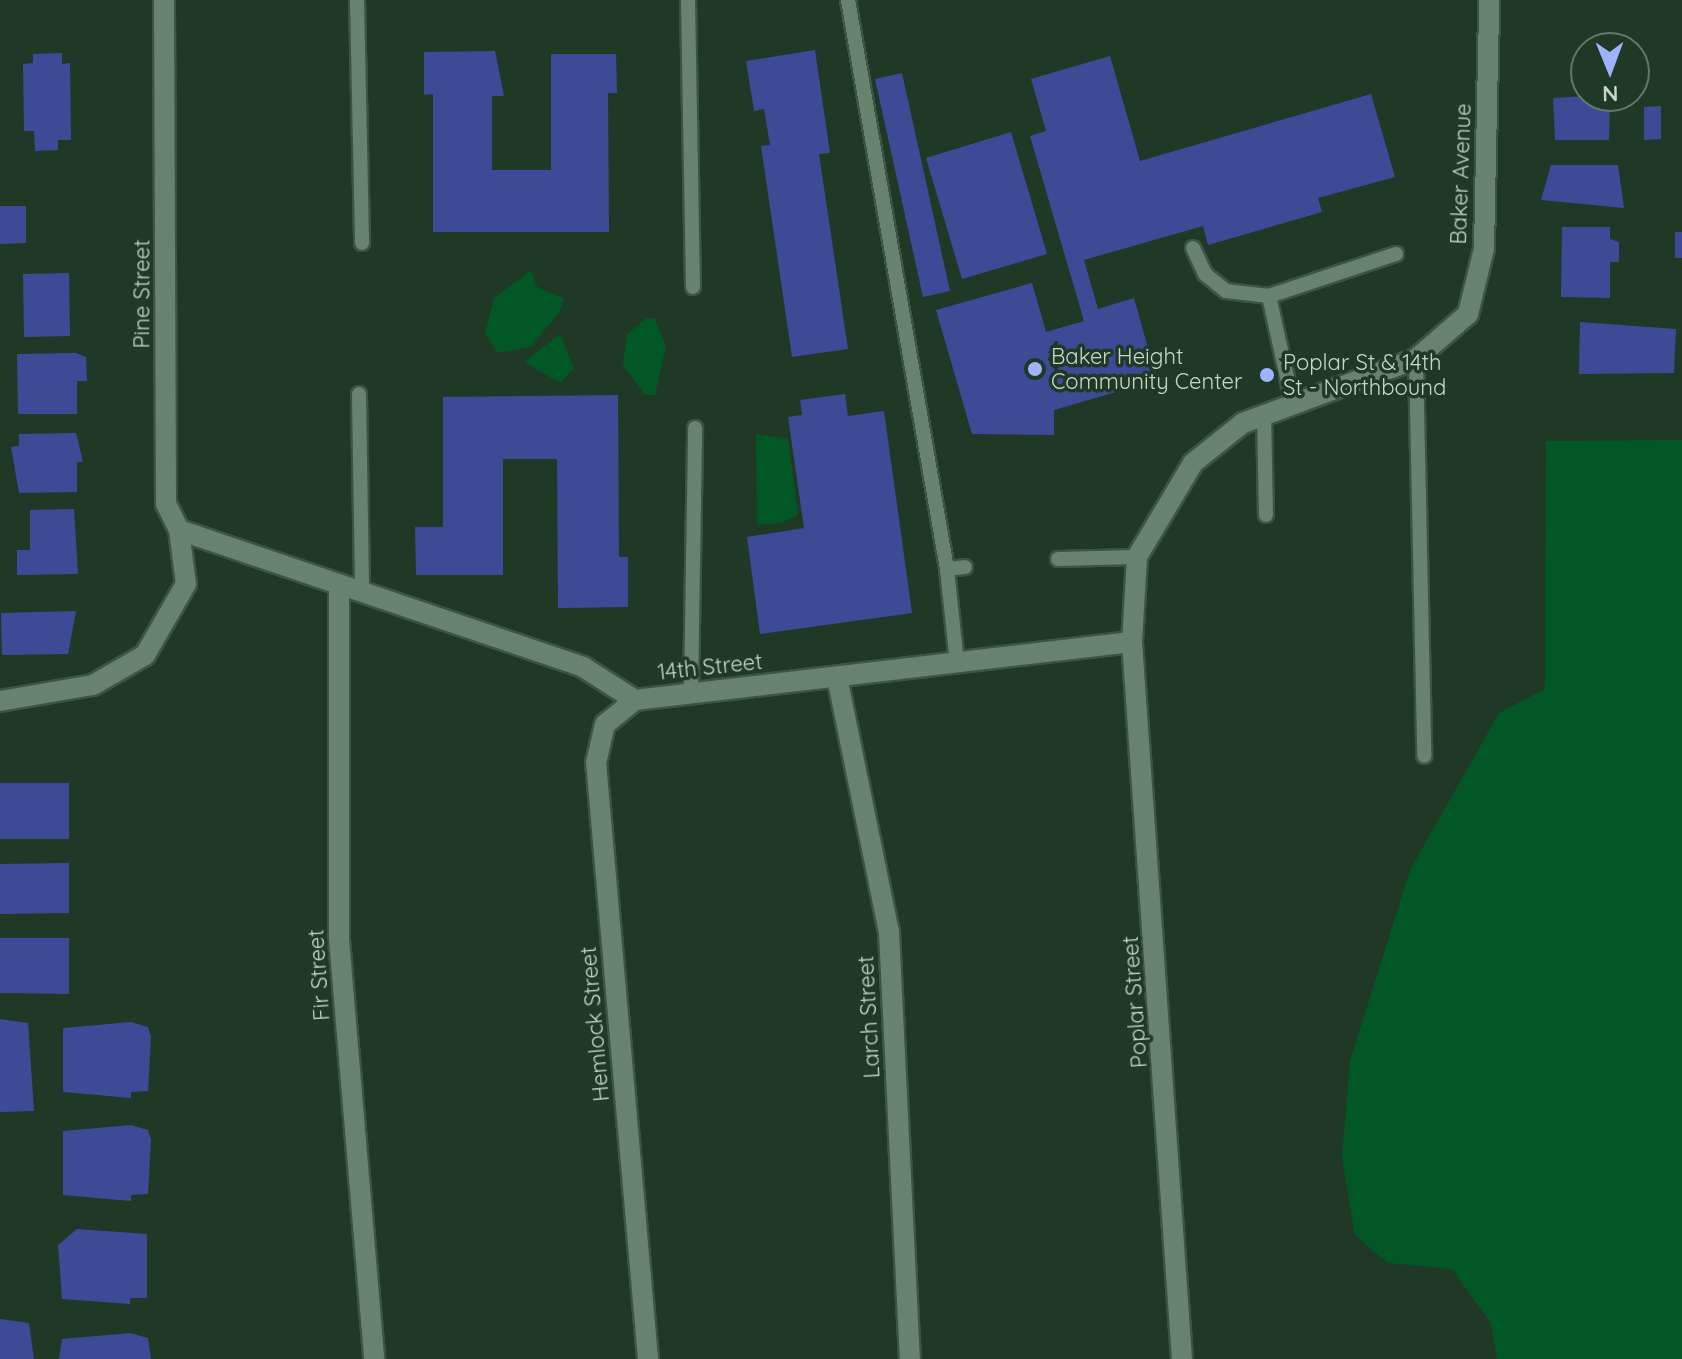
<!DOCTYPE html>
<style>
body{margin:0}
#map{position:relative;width:1682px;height:1359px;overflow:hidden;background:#203926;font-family:Quicksand,sans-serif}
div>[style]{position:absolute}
.green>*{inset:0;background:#025727}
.building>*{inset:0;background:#3d4b97}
.roads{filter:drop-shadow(2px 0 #3d5343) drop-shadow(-2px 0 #3d5343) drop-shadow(0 2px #3d5343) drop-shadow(0 -2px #3d5343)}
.lane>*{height:14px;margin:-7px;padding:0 7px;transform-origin:7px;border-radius:7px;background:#67826d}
.street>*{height:20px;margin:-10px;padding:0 10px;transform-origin:10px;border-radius:10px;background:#67826d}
.secondary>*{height:20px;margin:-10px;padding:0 10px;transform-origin:10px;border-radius:10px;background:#67826d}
.dots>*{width:22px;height:22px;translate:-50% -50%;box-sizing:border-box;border:4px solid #203926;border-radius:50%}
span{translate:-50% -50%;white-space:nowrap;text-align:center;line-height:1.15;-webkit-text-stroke:7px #203926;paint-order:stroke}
.street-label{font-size:22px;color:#c7d6ca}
.poi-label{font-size:22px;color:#c7d6ca}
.left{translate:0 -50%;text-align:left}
.north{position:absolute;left:1570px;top:32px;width:80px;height:80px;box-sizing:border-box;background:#203926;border:2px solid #637868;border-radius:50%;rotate:179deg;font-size:22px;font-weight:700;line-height:32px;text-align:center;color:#c7d6ca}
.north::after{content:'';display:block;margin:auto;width:28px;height:36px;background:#9fb3fd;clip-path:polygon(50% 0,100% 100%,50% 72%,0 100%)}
</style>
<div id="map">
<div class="green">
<i style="clip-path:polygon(531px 270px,537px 287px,564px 298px,560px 311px,531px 347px,498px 353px,485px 333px,494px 298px)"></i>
<i style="clip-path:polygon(647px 318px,655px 319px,666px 346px,655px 395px,645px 395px,623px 365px,627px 334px)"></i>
<i style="clip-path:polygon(560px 334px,574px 368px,560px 383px,524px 362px)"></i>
<i style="clip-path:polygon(756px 434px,788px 439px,798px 515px,781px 523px,757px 525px)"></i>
<i style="clip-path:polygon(1682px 440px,1682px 1359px,1497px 1359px,1491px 1323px,1452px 1269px,1388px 1263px,1355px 1235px,1342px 1157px,1350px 1061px,1410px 870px,1499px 713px,1545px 689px,1546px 441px)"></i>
</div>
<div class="building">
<i style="clip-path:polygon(815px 50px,830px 153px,819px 154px,848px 349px,792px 357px,761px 146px,770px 145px,764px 109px,754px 111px,746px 61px)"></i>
<i style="clip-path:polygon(495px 51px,504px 96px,492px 96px,492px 170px,551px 170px,551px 54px,616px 54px,617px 93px,608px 93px,609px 232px,433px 232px,433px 94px,424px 95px,424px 52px)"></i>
<i style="clip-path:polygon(62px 53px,62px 64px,70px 63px,71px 140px,58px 140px,58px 150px,35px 151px,34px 131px,24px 131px,23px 64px,33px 63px,33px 54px)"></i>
<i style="clip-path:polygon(1110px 56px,1140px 161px,1371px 94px,1395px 177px,1318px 198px,1322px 212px,1208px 245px,1203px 226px,1084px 260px,1098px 309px,1134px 298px,1157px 380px,1054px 410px,1054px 435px,972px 434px,936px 310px,1032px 283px,1046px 332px,1084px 321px,1030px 136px,1046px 131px,1031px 79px)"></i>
<i style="clip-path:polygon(902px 73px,950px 291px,923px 297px,875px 79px)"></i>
<i style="clip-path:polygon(1587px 96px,1610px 100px,1609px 140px,1555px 140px,1553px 98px)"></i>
<i style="clip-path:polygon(1661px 106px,1661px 139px,1644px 140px,1644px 107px)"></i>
<i style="clip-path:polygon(1011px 132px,1047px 254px,962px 279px,926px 158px)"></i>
<i style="clip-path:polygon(1551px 165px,1618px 165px,1624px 208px,1541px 200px)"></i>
<i style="clip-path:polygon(0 206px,26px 206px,26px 243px,0 244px)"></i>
<i style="clip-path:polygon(1562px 227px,1610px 227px,1610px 239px,1619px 242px,1619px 262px,1610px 262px,1610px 298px,1561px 297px)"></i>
<i style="clip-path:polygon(1675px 232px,1682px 232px,1682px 258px,1675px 258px)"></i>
<i style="clip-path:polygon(69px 273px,70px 336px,24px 337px,23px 274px)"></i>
<i style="clip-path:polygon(1580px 322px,1676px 329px,1674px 373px,1579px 374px)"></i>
<i style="clip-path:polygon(76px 353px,86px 357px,87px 381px,77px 381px,77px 414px,18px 414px,17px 354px)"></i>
<i style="clip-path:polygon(845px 394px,848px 416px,884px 411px,912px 613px,760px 634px,747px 537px,804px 528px,788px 417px,802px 415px,800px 400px)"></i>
<i style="clip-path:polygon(618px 395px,619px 557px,628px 557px,628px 607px,558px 608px,557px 459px,503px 459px,503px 575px,416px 575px,415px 527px,443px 527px,443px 397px)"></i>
<i style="clip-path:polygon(76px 433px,83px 462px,77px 462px,77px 492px,19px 493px,11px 447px,19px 446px,19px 434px)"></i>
<i style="clip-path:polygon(74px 509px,78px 574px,17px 575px,17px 550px,30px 550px,30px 510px)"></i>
<i style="clip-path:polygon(76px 611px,68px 654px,2px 655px,1px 613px)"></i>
<i style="clip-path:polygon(0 783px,69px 783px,69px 839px,0 839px)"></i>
<i style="clip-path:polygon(69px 863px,69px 913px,0 914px,0 864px)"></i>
<i style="clip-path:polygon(0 938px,69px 938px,69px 994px,0 993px)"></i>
<i style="clip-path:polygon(0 1019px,28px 1023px,34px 1111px,0 1112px)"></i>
<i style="clip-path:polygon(131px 1022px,148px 1027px,151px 1037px,148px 1091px,131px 1092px,131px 1098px,63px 1092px,63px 1028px)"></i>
<i style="clip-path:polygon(131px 1125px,148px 1130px,151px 1140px,148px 1194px,131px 1195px,131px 1201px,63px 1195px,63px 1131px)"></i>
<i style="clip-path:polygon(77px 1229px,147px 1234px,147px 1298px,130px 1298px,130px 1304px,62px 1299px,58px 1245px)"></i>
<i style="clip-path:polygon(0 1319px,29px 1323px,34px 1359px,0 1359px)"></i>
<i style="clip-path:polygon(130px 1333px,148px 1338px,151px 1359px,59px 1359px,62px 1339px)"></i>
</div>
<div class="roads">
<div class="lane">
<i style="left:357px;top:0;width:243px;rotate:88.8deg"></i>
<i style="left:688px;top:0;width:287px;rotate:89deg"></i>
<i style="left:848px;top:0;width:578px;rotate:80.13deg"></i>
<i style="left:1193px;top:248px;width:29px;rotate:65deg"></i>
<i style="left:1205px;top:274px;width:27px;rotate:39deg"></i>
<i style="left:1226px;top:291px;width:43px;rotate:6.6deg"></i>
<i style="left:1416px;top:359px;width:397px;rotate:88.8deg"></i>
<i style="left:359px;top:394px;width:199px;rotate:89.1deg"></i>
<i style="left:1292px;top:400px;width:107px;rotate:-102.5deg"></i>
<i style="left:1269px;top:296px;width:134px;rotate:-18.3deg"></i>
<i style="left:1264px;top:412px;width:103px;rotate:88.9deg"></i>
<i style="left:1058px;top:559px;width:79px;rotate:-1.5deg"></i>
<i style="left:957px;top:663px;width:95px;rotate:-96.1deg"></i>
<i style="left:947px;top:569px;width:18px;rotate:-6deg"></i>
<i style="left:691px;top:693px;width:265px;rotate:-89.1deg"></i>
</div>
<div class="street">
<i style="left:179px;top:530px;width:427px;rotate:18.7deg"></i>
<i style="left:583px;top:667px;width:62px;rotate:32.4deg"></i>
<i style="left:635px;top:700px;width:500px;rotate:-6.66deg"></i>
<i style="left:339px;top:586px;width:353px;rotate:90deg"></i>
<i style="left:339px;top:939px;width:421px;rotate:85.2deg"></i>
<i style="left:837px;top:677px;width:260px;rotate:78.5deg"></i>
<i style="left:889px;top:932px;width:428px;rotate:87.2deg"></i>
<i style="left:635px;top:700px;width:38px;rotate:141deg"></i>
<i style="left:605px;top:724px;width:39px;rotate:103deg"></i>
<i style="left:596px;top:762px;width:599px;rotate:85.02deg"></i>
<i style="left:0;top:701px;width:94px;rotate:-9.8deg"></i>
<i style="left:93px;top:685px;width:60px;rotate:-30deg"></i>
<i style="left:145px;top:655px;width:82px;rotate:-60deg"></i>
<i style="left:1182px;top:1359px;width:719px;rotate:-93.99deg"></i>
<i style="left:1132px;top:642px;width:85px;rotate:-86.6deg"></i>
<i style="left:1137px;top:557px;width:109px;rotate:-59.2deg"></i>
<i style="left:1193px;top:463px;width:64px;rotate:-38.7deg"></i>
<i style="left:1243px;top:423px;width:184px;rotate:-20.3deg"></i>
<i style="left:1416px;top:359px;width:69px;rotate:-40.9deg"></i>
<i style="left:1468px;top:314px;width:67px;rotate:-76.2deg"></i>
<i style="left:1484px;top:249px;width:249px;rotate:-88.8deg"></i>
</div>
<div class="secondary">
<i style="left:164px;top:0;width:504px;rotate:89.77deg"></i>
<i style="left:166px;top:504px;width:29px;rotate:63deg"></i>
<i style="left:179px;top:530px;width:54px;rotate:82.6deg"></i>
</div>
</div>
<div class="dots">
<i style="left:1035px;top:369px;background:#9fb3fd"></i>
<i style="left:1267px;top:375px;background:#9fb3fd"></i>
</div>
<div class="street-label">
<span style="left:1461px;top:174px;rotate:-88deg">Baker Avenue</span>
<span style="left:142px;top:294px;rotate:-90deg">Pine Street</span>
<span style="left:710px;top:667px;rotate:-6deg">14th Street</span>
<span style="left:319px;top:975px;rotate:-94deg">Fir Street</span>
<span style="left:1135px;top:1002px;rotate:-94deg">Poplar Street</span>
<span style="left:869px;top:1017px;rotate:-93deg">Larch Street</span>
<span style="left:595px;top:1024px;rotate:-95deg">Hemlock Street</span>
</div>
<div class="poi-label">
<span class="left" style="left:1051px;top:369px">Baker Height<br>Community Center</span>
<span class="left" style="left:1283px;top:375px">Poplar St &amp; 14th<br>St - Northbound</span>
</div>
<div class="north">N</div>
</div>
